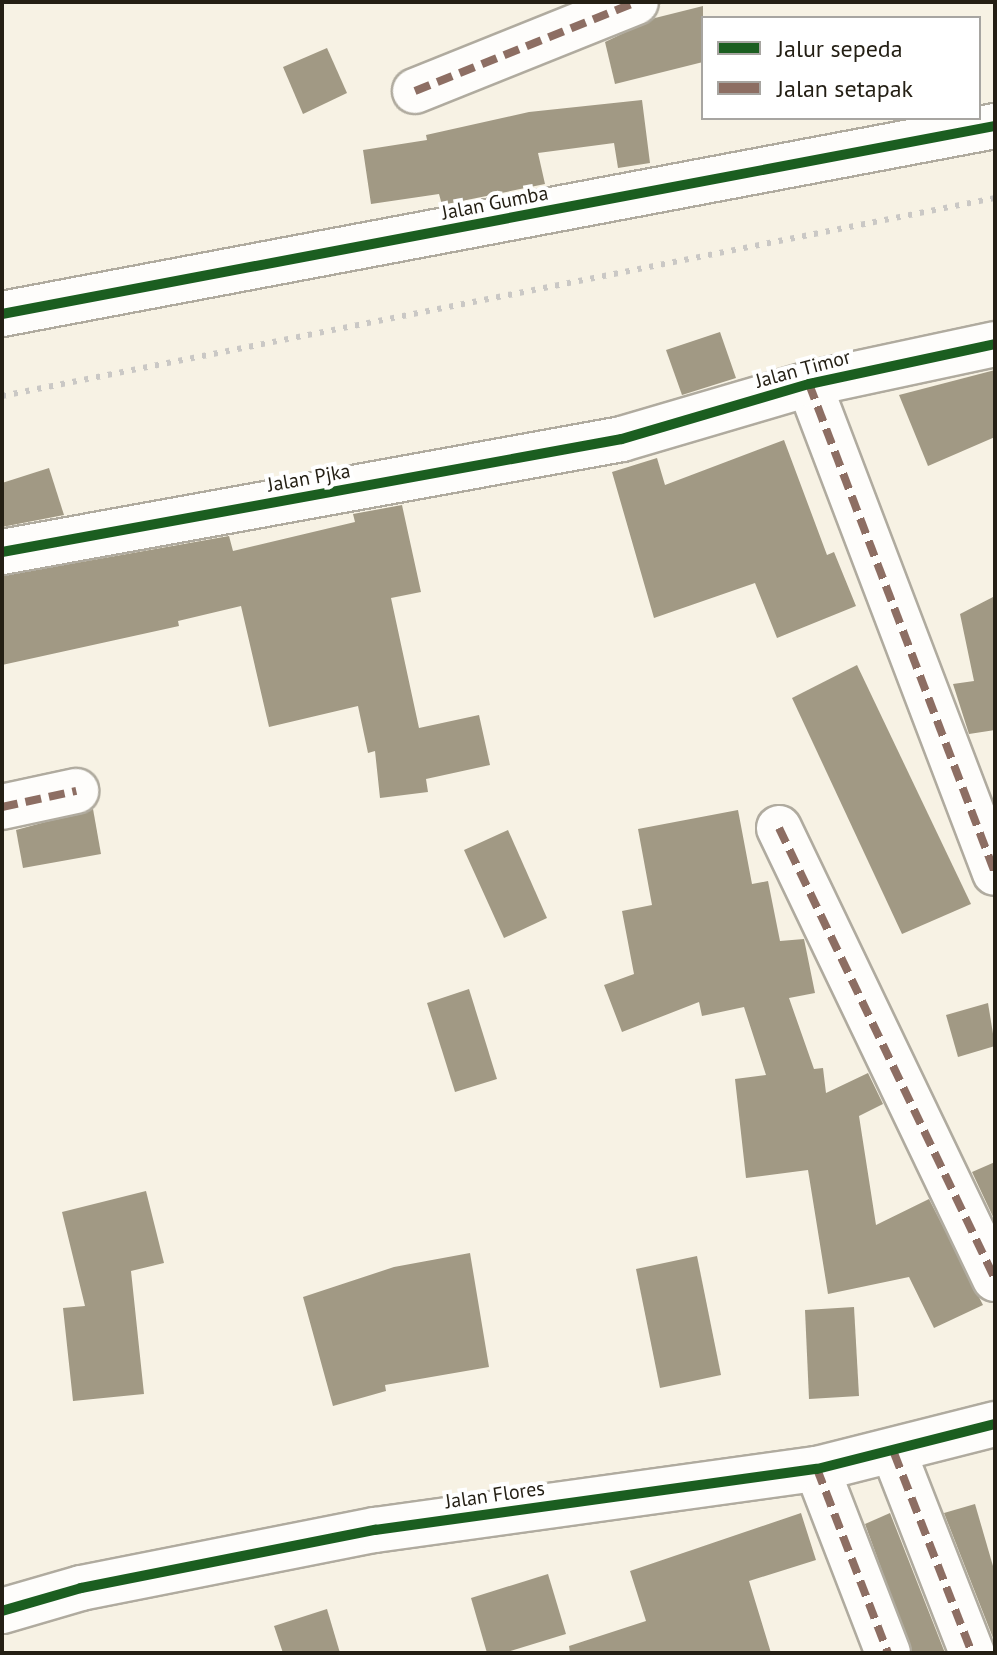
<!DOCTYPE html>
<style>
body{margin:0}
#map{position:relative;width:997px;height:1655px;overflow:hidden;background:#f7f2e4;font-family:"PT Sans",sans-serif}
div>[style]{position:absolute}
.building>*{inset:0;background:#a19984}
.roads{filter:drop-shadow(2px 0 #b0ab9f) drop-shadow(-2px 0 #b0ab9f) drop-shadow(0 2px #b0ab9f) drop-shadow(0 -2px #b0ab9f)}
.minor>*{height:44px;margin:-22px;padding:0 22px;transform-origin:22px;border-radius:22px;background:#fefdfb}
.rail>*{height:6px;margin-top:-3px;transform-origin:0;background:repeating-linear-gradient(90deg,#cac8c5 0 4px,transparent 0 12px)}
.quiet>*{height:8px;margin-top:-4px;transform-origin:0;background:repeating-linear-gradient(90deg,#8d6e63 0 16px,transparent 0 24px)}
.cycleway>*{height:10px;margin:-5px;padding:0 5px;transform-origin:5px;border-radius:5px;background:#1b5e20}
span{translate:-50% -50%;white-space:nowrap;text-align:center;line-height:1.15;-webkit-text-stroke:8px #fff;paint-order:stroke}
.street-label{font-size:20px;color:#241f14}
.frame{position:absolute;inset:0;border:4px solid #241f14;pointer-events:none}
.legend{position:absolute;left:701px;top:16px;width:280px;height:104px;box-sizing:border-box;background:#fff;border:2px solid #a7a5a1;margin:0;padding:10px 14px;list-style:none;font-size:24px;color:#241f14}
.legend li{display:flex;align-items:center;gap:16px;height:40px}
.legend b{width:40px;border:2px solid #a7a5a1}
</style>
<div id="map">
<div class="building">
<i style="clip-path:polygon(703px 6px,703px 62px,615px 84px,605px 42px,655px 18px)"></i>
<i style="clip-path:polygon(327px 48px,347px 93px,303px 114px,283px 67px)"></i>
<i style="clip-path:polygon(642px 100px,650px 163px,618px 168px,614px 143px,538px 153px,545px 184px,442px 205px,439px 194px,371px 204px,363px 150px,427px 140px,426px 135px,529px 112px)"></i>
<i style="clip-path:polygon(720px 332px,736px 378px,682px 395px,666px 350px)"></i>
<i style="clip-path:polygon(995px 370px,995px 437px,928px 466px,899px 395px)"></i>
<i style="clip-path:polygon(784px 440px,827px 555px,834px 552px,856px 606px,777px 638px,755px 583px,654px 618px,612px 472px,657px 458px,665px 485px)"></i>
<i style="clip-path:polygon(49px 468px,64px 515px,2px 527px,2px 483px)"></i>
<i style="clip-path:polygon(402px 505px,421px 592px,391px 598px,419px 728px,479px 715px,490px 765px,426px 779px,428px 792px,380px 798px,375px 751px,368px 753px,358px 706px,269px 727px,241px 606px,178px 621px,179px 626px,2px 665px,2px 576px,229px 536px,233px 551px,355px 522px,353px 514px)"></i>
<i style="clip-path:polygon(995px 596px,995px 730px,969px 734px,953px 684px,974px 681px,960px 614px)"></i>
<i style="clip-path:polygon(857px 665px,971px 904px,902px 934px,792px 698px)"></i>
<i style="clip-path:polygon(93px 809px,101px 854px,23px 868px,16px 830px)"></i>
<i style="clip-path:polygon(738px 810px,752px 884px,768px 881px,780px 941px,804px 939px,815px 993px,789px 998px,814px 1069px,823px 1068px,826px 1093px,868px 1073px,883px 1104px,859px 1116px,876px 1225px,929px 1199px,983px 1305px,934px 1328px,909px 1277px,828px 1294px,808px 1170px,746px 1178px,735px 1079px,766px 1075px,744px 1007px,702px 1016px,699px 1002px,622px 1032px,604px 985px,634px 974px,622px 911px,652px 905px,638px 829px)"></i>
<i style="clip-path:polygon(508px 830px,547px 918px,504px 938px,464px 850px)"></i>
<i style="clip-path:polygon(469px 989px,497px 1079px,455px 1092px,427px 1003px)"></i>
<i style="clip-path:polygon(988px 1003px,995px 1046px,958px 1057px,946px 1015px)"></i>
<i style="clip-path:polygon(995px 1162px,995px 1221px,972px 1172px)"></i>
<i style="clip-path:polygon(146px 1191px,164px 1263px,131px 1271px,144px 1394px,73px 1401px,63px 1308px,85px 1306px,62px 1212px)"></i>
<i style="clip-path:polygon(470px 1253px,489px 1367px,385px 1385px,386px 1391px,333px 1406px,303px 1297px,394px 1267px)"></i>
<i style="clip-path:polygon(697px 1256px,721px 1375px,660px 1388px,636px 1269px)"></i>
<i style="clip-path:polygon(854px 1307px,859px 1396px,809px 1399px,805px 1310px)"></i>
<i style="clip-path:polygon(975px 1504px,995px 1573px,995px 1643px,944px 1513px)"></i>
<i style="clip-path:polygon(801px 1513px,816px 1560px,749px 1581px,771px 1653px,570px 1653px,569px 1646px,646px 1621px,630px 1571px)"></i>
<i style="clip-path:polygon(890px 1513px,945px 1653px,912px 1653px,865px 1524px)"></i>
<i style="clip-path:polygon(548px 1574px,566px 1634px,504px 1653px,487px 1653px,471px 1598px)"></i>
<i style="clip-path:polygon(327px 1609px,340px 1653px,283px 1653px,274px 1626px)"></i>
</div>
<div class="roads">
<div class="minor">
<i style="left:415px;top:91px;width:238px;rotate:-21.9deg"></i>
<i style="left:2px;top:314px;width:1011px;rotate:-10.72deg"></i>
<i style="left:809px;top:384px;width:523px;rotate:69.17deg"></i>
<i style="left:2px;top:552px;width:630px;rotate:-10.33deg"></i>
<i style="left:622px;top:439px;width:195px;rotate:-16.4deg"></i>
<i style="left:809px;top:384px;width:190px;rotate:-12.1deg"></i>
<i style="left:2px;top:807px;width:76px;rotate:-12.2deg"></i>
<i style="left:779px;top:828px;width:500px;rotate:64.41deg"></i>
<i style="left:894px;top:1453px;width:215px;rotate:68.7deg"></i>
<i style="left:817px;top:1469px;width:197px;rotate:68.9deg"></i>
<i style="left:2px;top:1611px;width:82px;rotate:-16.2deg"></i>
<i style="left:81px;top:1588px;width:300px;rotate:-11.2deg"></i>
<i style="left:375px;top:1530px;width:446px;rotate:-7.9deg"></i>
<i style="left:817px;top:1469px;width:184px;rotate:-14.2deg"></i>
</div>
</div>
<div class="rail">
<i style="left:2px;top:396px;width:1013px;rotate:-11.28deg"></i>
</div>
<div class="quiet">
<i style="left:415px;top:91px;width:238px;rotate:-21.9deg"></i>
<i style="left:809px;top:384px;width:523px;rotate:69.17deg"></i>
<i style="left:2px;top:807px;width:76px;rotate:-12.2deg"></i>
<i style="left:779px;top:828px;width:500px;rotate:64.41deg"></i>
<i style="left:894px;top:1453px;width:215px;rotate:68.7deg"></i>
<i style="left:817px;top:1469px;width:197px;rotate:68.9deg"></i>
</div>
<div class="cycleway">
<i style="left:2px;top:314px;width:1011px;rotate:-10.72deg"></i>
<i style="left:2px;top:552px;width:630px;rotate:-10.33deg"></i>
<i style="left:622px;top:439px;width:195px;rotate:-16.4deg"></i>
<i style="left:809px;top:384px;width:190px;rotate:-12.1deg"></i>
<i style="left:2px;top:1611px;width:82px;rotate:-16.2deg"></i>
<i style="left:81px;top:1588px;width:300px;rotate:-11.2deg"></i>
<i style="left:375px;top:1530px;width:446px;rotate:-7.9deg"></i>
<i style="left:817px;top:1469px;width:184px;rotate:-14.2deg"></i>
</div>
<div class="street-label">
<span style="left:495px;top:203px;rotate:-11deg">Jalan Gumba</span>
<span style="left:803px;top:369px;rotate:-15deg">Jalan Timor</span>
<span style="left:309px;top:478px;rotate:-10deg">Jalan Pjka</span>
<span style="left:495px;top:1495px;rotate:-8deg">Jalan Flores</span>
</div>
<div class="frame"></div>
<ul class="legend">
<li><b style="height:10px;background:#1b5e20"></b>Jalur sepeda</li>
<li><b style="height:10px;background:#8d6e63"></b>Jalan setapak</li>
</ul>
</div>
